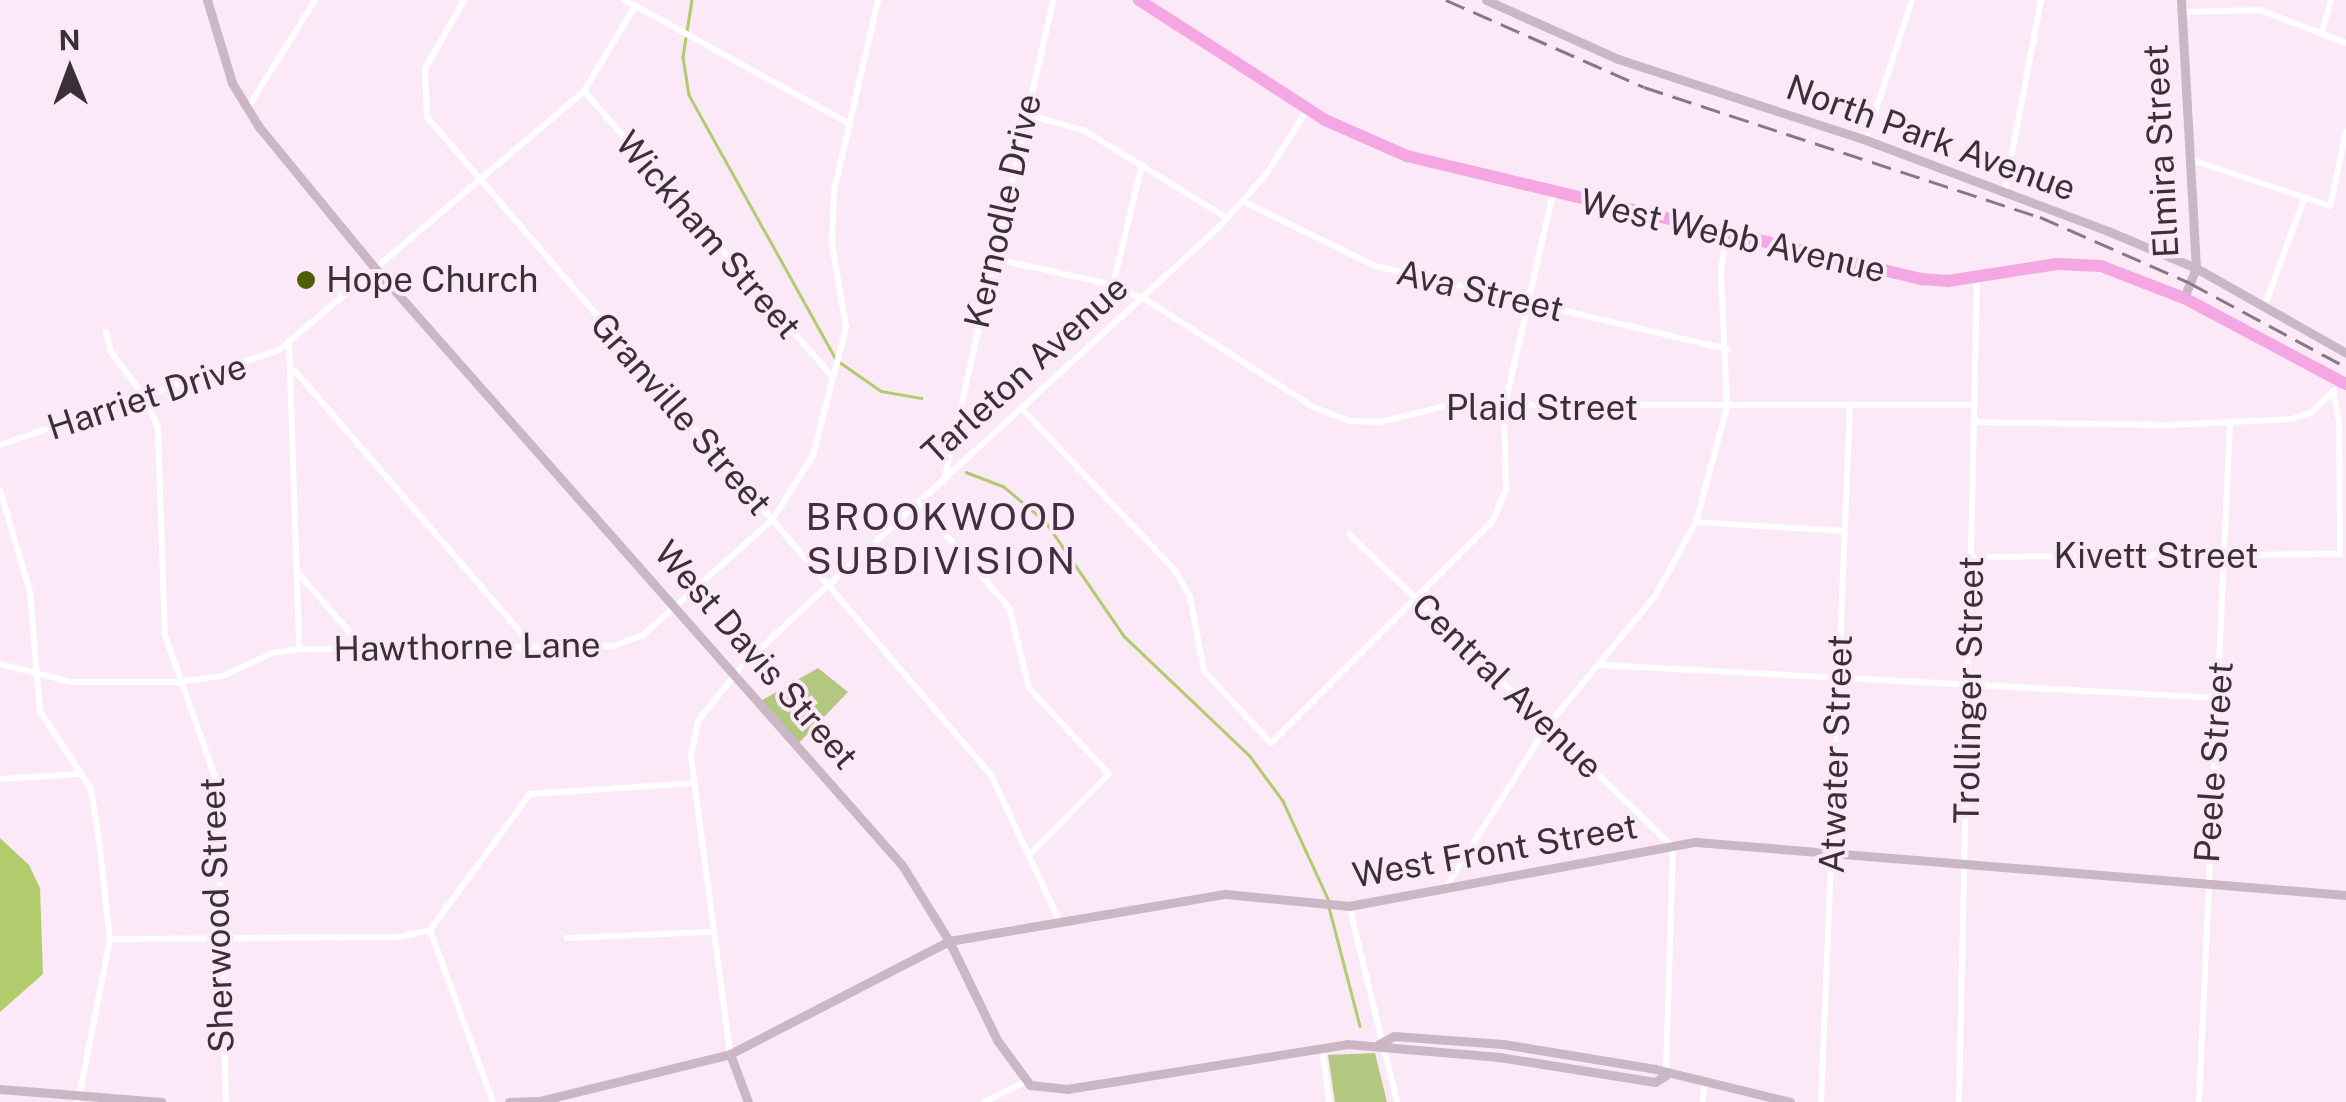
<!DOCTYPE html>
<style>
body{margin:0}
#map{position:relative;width:2346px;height:1102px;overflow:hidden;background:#fbe9f7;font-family:"Public Sans",sans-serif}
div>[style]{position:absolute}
.green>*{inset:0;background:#b3c781}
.water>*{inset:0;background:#b1cb6d}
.stream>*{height:2.5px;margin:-1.25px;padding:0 1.25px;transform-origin:1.25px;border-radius:1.25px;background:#b1cb6d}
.street>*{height:6px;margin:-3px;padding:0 3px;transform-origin:3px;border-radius:3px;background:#fff}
.secondary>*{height:9px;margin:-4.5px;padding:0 4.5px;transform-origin:4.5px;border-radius:4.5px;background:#cab6c5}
.highway>*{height:12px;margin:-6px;padding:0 6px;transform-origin:6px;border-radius:6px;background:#f5a7e3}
.rail>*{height:2.5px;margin-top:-1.25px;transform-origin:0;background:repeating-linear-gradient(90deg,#867983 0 20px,transparent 0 30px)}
.dots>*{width:28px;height:28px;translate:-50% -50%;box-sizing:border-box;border:5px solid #fbe9f7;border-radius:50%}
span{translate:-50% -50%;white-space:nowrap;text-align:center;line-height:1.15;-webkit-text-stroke:8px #fbe9f7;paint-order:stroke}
.street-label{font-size:35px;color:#3b3038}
.poi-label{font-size:35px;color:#3b3038}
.left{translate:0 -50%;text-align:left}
.neighbourhood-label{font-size:38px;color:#442d3f;letter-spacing:2.5px}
.north{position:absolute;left:20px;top:20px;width:100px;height:100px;-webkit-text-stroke:8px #fbe9f7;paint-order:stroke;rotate:359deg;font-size:28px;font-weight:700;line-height:40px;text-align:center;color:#3b3038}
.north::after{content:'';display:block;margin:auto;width:35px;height:45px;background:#3b3038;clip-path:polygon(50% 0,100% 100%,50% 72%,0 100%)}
</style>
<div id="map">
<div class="green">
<i style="clip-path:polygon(818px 668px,848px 692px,797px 745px,759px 702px)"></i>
<i style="clip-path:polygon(1375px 1053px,1387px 1102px,1335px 1102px,1328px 1055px)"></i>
</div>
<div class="water">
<i style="clip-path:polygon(0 838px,29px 865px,40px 888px,43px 974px,0 1012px)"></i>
</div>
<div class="stream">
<i style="left:692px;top:0;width:58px;rotate:99deg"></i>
<i style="left:683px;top:57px;width:38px;rotate:81deg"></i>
<i style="left:689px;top:95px;width:300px;rotate:60.9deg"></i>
<i style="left:841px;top:363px;width:49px;rotate:35deg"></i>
<i style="left:881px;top:391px;width:41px;rotate:9.9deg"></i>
<i style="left:966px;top:472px;width:40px;rotate:21deg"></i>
<i style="left:1003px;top:486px;width:55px;rotate:39.8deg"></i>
<i style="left:1045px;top:521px;width:140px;rotate:55.5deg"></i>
<i style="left:1124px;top:636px;width:174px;rotate:43.6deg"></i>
<i style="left:1250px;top:756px;width:56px;rotate:53.7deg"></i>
<i style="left:1283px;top:801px;width:108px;rotate:65.3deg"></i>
<i style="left:1329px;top:907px;width:123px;rotate:75.4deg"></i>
</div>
<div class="street">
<i style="left:464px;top:0;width:79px;rotate:119.5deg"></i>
<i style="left:425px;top:69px;width:48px;rotate:87.6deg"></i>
<i style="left:427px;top:117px;width:867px;rotate:49.4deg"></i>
<i style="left:991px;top:775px;width:162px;rotate:64.9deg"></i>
<i style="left:625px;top:0;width:255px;rotate:28.9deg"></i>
<i style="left:2181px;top:12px;width:79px;rotate:-1.5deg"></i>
<i style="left:2260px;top:10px;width:92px;rotate:21deg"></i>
<i style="left:2322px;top:32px;width:33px;rotate:-74deg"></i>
<i style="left:584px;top:91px;width:379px;rotate:49deg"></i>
<i style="left:247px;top:109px;width:128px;rotate:-58deg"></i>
<i style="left:1026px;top:114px;width:61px;rotate:16.1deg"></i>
<i style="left:1085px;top:131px;width:167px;rotate:31.5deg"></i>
<i style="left:1866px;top:140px;width:147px;rotate:-71.8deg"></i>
<i style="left:2192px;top:160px;width:145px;rotate:18.4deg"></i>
<i style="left:2330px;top:206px;width:76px;rotate:-77.8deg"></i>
<i style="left:2005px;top:189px;width:192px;rotate:-79.2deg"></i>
<i style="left:1244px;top:202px;width:146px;rotate:26deg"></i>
<i style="left:1375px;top:266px;width:362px;rotate:13.3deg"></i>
<i style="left:992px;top:258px;width:124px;rotate:12.6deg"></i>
<i style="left:1113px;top:285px;width:35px;rotate:24deg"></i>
<i style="left:1145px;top:299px;width:200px;rotate:32.7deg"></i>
<i style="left:1313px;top:407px;width:40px;rotate:21deg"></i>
<i style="left:1350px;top:421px;width:30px;rotate:2deg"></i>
<i style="left:1380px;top:422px;width:72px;rotate:-13.7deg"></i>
<i style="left:1450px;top:405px;width:525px"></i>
<i style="left:1113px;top:285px;width:124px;rotate:-76.5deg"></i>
<i style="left:2264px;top:307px;width:117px;rotate:-69.6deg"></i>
<i style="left:106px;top:332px;width:21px;rotate:76deg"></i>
<i style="left:111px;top:352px;width:59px;rotate:53.3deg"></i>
<i style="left:146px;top:399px;width:31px;rotate:68deg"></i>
<i style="left:158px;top:428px;width:207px;rotate:88.1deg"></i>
<i style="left:165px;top:635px;width:157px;rotate:70.6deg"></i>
<i style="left:217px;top:783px;width:319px;rotate:88.4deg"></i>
<i style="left:289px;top:340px;width:308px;rotate:88.1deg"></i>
<i style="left:295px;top:371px;width:364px;rotate:49.2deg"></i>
<i style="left:1023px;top:410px;width:221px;rotate:46.5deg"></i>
<i style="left:1175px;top:570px;width:31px;rotate:61deg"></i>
<i style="left:1190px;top:597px;width:75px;rotate:79.3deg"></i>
<i style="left:1204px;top:671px;width:98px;rotate:47.1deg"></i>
<i style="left:1271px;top:743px;width:314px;rotate:-45deg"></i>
<i style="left:1493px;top:521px;width:35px;rotate:-68deg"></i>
<i style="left:1506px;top:488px;width:79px;rotate:-91.5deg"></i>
<i style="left:1504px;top:409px;width:221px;rotate:-77.2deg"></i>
<i style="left:1975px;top:422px;width:194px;rotate:0.9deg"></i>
<i style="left:2169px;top:425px;width:122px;rotate:-2.8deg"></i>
<i style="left:2291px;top:419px;width:21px;rotate:-17deg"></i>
<i style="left:2311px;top:413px;width:32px;rotate:-44deg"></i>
<i style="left:0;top:445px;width:295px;rotate:-18.8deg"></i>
<i style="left:279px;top:350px;width:400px;rotate:-40.3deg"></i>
<i style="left:584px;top:91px;width:99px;rotate:-59deg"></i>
<i style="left:944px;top:481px;width:493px;rotate:-77.2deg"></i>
<i style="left:0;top:490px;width:106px;rotate:73.6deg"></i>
<i style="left:30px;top:592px;width:119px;rotate:85.2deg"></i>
<i style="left:40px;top:711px;width:93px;rotate:56.8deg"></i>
<i style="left:91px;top:789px;width:52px;rotate:81.1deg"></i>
<i style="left:99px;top:840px;width:100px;rotate:83.7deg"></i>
<i style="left:110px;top:939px;width:166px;rotate:101.1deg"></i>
<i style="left:919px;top:504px;width:137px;rotate:48.9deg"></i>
<i style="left:1009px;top:607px;width:83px;rotate:76.1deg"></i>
<i style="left:1029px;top:688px;width:117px;rotate:47.1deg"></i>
<i style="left:1109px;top:774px;width:112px;rotate:134.6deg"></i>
<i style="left:1696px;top:522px;width:149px;rotate:3.5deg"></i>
<i style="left:1349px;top:534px;width:450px;rotate:44deg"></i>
<i style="left:1673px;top:847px;width:227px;rotate:91.8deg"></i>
<i style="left:1972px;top:557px;width:368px;rotate:-0.5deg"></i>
<i style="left:2340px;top:554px;width:132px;rotate:-90.4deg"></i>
<i style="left:2339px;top:422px;width:31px;rotate:-101deg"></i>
<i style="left:299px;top:574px;width:101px;rotate:49deg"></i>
<i style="left:0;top:664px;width:72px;rotate:14.4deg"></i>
<i style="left:70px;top:682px;width:107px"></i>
<i style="left:177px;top:682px;width:46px;rotate:-7.4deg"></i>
<i style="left:223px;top:676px;width:54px;rotate:-25.1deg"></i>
<i style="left:272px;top:653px;width:27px;rotate:-8deg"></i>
<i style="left:299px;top:649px;width:314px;rotate:-0.5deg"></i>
<i style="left:613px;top:646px;width:32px;rotate:-20deg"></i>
<i style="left:643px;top:635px;width:174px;rotate:-41.7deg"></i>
<i style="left:773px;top:519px;width:75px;rotate:-58deg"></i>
<i style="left:813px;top:455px;width:132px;rotate:-75.5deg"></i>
<i style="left:846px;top:327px;width:85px;rotate:-99.5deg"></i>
<i style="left:832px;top:243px;width:52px;rotate:-87.8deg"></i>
<i style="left:834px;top:191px;width:196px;rotate:-77deg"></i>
<i style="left:1600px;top:665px;width:620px;rotate:3.05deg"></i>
<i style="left:0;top:779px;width:77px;rotate:-3.7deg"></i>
<i style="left:1444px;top:890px;width:195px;rotate:-57.8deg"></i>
<i style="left:1548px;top:725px;width:168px;rotate:-50.3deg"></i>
<i style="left:1655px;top:596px;width:85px;rotate:-61deg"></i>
<i style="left:1696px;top:522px;width:119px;rotate:-74.9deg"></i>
<i style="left:1727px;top:407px;width:134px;rotate:-92.6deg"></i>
<i style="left:1721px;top:273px;width:39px;rotate:-83deg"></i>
<i style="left:1349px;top:906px;width:202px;rotate:76.2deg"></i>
<i style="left:430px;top:930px;width:183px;rotate:69.9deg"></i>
<i style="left:567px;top:938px;width:142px;rotate:-2.4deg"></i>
<i style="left:110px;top:939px;width:288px;rotate:-0.4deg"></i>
<i style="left:398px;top:937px;width:33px;rotate:-12deg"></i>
<i style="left:430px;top:930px;width:169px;rotate:-53.7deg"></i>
<i style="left:530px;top:794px;width:164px;rotate:-3.8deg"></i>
<i style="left:1322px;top:1047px;width:55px;rotate:82.7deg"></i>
<i style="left:730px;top:1053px;width:301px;rotate:-97.5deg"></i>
<i style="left:691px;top:755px;width:35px;rotate:-78deg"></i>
<i style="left:698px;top:721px;width:70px;rotate:-51.3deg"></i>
<i style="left:742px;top:666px;width:93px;rotate:-43.3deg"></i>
<i style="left:810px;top:602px;width:556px;rotate:-42.52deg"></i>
<i style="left:1220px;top:226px;width:71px;rotate:-48.4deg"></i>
<i style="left:1267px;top:173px;width:75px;rotate:-57.6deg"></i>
<i style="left:984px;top:1102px;width:48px;rotate:-26deg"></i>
<i style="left:1703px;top:1102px;width:22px;rotate:-87deg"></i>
<i style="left:1821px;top:1102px;width:698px;rotate:-87.62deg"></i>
<i style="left:1959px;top:1102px;width:823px;rotate:-88.75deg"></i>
<i style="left:2199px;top:1102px;width:680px;rotate:-87.39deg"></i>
</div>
<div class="secondary">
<i style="left:207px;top:0;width:87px;rotate:73.2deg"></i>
<i style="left:232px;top:83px;width:52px;rotate:58.5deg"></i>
<i style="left:259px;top:127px;width:181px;rotate:50.6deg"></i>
<i style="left:374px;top:267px;width:798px;rotate:48.56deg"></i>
<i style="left:902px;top:865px;width:89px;rotate:58.3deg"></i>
<i style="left:949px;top:941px;width:110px;rotate:64.1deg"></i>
<i style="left:997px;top:1040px;width:56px;rotate:53.7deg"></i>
<i style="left:1030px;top:1085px;width:37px;rotate:6deg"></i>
<i style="left:1067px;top:1089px;width:284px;rotate:-9.1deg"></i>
<i style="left:1347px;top:1044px;width:153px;rotate:4.9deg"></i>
<i style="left:1499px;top:1057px;width:158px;rotate:9.1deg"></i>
<i style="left:1655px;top:1082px;width:13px;rotate:-32deg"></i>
<i style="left:1486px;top:0;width:145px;rotate:24.1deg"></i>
<i style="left:1618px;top:59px;width:261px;rotate:18.1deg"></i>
<i style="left:1866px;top:140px;width:259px;rotate:20.6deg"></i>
<i style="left:2108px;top:231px;width:95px;rotate:22.8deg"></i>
<i style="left:2196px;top:268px;width:172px;rotate:29.5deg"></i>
<i style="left:2181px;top:0;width:268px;rotate:86.8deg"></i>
<i style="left:2196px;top:268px;width:32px;rotate:112deg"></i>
<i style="left:1379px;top:1044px;width:17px;rotate:-28deg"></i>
<i style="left:1394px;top:1036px;width:109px;rotate:4.2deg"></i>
<i style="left:1503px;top:1044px;width:154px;rotate:9.3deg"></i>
<i style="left:1655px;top:1069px;width:139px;rotate:13.7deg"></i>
<i style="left:730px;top:1054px;width:51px;rotate:69.4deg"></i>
<i style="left:0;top:1089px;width:162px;rotate:4.6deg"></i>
<i style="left:509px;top:1102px;width:30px;rotate:-2deg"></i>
<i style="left:539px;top:1101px;width:197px;rotate:-13.8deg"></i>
<i style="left:730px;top:1054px;width:246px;rotate:-27.3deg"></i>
<i style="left:949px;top:941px;width:280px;rotate:-9.7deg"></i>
<i style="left:1225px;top:894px;width:125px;rotate:5.5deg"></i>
<i style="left:1349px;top:906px;width:353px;rotate:-10.5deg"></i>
<i style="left:1696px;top:842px;width:652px;rotate:4.66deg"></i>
</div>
<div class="highway">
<i style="left:1139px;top:0;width:221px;rotate:32.8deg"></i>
<i style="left:1325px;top:120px;width:90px;rotate:23.7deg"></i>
<i style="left:1407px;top:156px;width:529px;rotate:13.46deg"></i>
<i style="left:1921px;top:279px;width:27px;rotate:4deg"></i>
<i style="left:1948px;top:281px;width:110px;rotate:-8.9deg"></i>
<i style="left:2057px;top:264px;width:44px;rotate:2.6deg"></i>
<i style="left:2101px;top:266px;width:89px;rotate:21.1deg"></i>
<i style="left:2184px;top:298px;width:183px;rotate:28deg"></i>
</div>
<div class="rail">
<i style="left:1446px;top:0;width:216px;rotate:23.7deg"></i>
<i style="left:1644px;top:87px;width:417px;rotate:18.2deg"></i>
<i style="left:2040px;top:217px;width:164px;rotate:23.7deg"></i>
<i style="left:2190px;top:283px;width:177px;rotate:28.3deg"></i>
</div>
<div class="dots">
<i style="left:306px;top:280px;background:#4d5f05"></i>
</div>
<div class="street-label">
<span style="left:1931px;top:138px;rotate:20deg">North Park Avenue</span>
<span style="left:2161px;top:151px;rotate:-93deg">Elmira Street</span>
<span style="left:1003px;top:211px;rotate:-77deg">Kernodle Drive</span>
<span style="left:708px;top:235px;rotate:49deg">Wickham Street</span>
<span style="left:1733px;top:236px;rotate:13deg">West Webb Avenue</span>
<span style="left:1480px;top:291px;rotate:13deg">Ava Street</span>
<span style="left:1025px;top:370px;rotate:-42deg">Tarleton Avenue</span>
<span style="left:147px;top:397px;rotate:-18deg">Harriet Drive</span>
<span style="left:1542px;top:408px">Plaid Street</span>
<span style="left:681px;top:414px;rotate:49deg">Granville Street</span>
<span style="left:2156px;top:556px">Kivett Street</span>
<span style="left:467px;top:647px;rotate:-1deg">Hawthorne Lane</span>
<span style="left:756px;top:655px;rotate:49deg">West Davis Street</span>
<span style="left:1507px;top:686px;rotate:44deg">Central Avenue</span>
<span style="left:1969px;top:690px;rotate:-89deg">Trollinger Street</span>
<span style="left:1836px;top:754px;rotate:-88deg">Atwater Street</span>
<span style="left:2214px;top:762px;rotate:-86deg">Peele Street</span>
<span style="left:1495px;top:851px;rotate:-10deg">West Front Street</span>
<span style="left:217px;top:915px;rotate:-92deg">Sherwood Street</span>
</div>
<div class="poi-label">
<span class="left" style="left:326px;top:280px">Hope Church</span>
</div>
<div class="neighbourhood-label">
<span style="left:942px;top:539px">BROOKWOOD<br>SUBDIVISION</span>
</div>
<div class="north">N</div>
</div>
